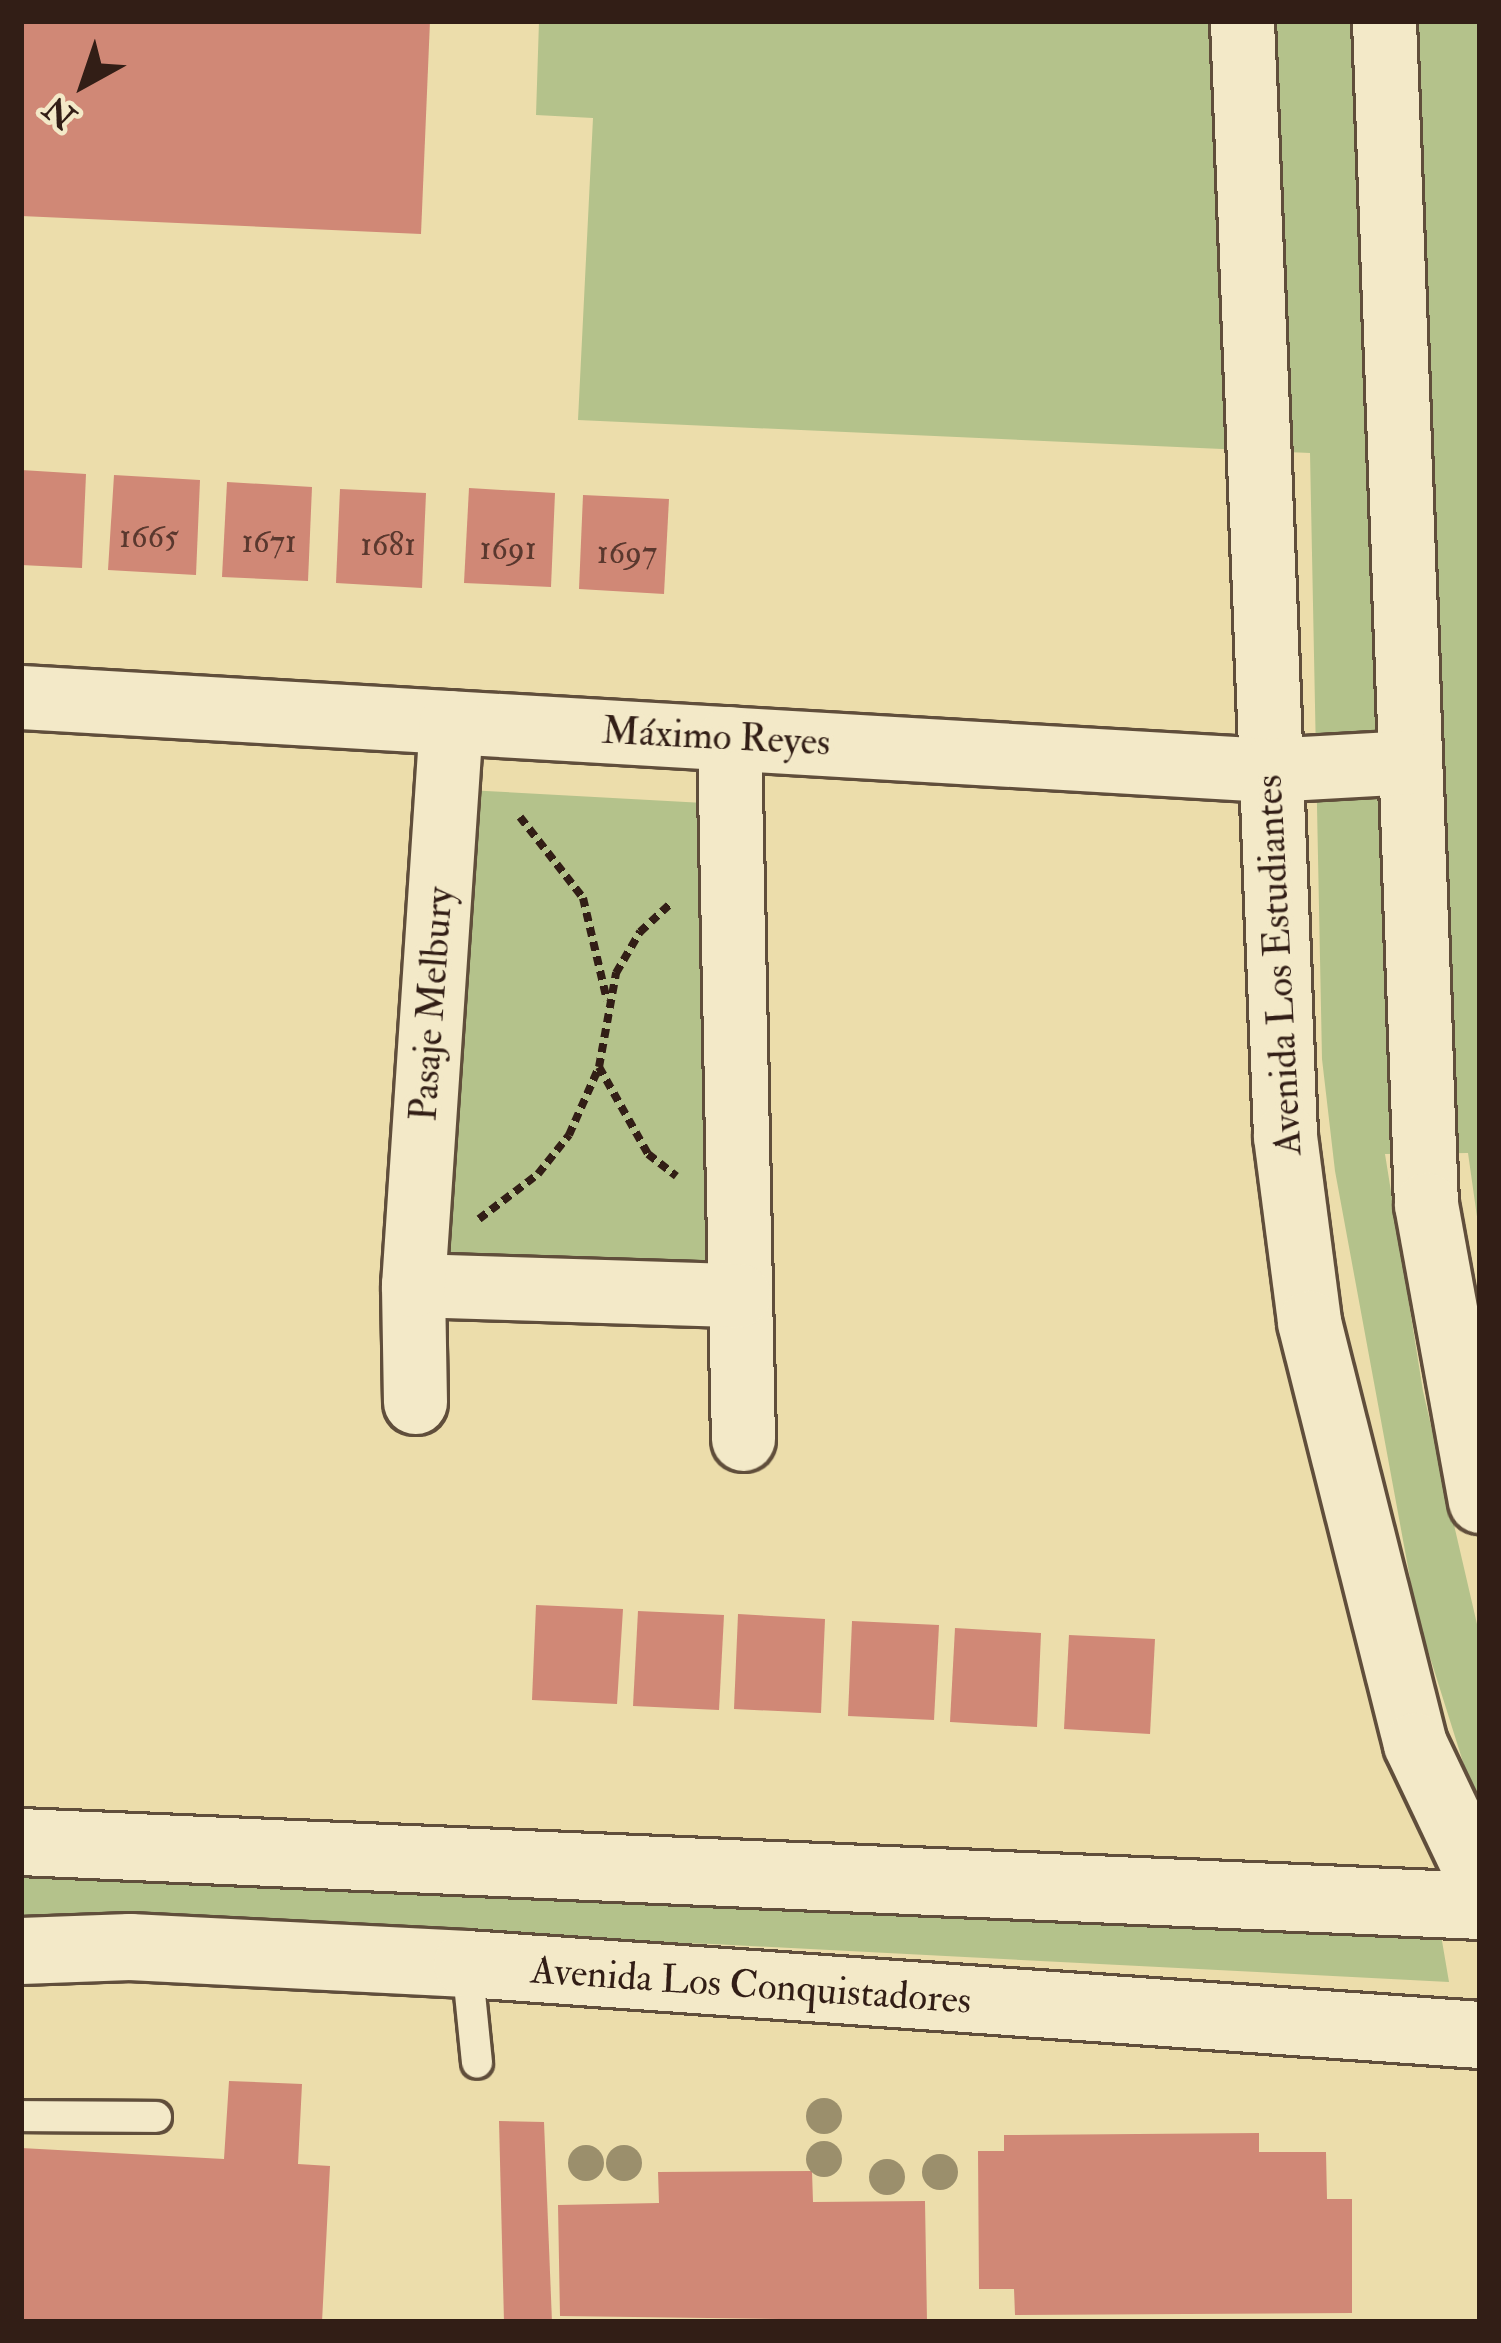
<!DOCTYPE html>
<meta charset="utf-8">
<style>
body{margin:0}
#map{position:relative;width:1501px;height:2343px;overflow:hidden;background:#ecddab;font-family:"IM FELL Double Pica",serif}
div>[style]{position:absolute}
.green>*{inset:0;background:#b4c28b}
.building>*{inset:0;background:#d08876}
.path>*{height:8px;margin-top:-4px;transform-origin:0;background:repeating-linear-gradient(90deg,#321e16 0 9px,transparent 0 15px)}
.roads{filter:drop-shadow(3px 0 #604e3b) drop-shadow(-3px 0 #604e3b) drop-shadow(0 3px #604e3b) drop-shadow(0 -3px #604e3b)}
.service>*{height:30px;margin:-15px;padding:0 15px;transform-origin:15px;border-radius:15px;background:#f3e9c8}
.minor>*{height:63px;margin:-31.5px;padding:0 31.5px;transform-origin:31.5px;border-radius:31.5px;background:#f3e9c8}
.tertiary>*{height:66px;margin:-33px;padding:0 33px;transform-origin:33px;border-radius:33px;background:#f3e9c8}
.trees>*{width:36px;height:36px;margin:-18px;border-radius:50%;background:#9b8f6c}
span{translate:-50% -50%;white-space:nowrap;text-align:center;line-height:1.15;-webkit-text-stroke:10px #f3e9c8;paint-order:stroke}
.number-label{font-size:33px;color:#5a382e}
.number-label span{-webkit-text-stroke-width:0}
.street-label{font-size:39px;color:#321e16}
.frame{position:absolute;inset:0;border:24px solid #321e16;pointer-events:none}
.north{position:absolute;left:24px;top:24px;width:120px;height:120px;-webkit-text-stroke:9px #f3e9c8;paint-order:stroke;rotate:220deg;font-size:33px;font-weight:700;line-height:48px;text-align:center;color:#321e16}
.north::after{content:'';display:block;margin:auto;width:42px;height:54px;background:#321e16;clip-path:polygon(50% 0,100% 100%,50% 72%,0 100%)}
</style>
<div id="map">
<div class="green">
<i style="clip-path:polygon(539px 21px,1480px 21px,1480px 1238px,1468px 1153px,1385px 1154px,1423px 1391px,1480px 1637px,1480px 1816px,1417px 1616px,1335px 1171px,1322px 1059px,1310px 453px,578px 420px,593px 118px,536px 115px)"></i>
<i style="clip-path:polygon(467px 790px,704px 803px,717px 1271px,447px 1268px)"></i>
<i style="clip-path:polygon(21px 1877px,1441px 1935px,1449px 1982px,712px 1944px,21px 1924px)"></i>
</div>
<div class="building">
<i style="clip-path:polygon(21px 21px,430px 21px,421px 234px,21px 216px)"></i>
<i style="clip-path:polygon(21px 470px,86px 474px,82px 568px,21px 565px)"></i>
<i style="clip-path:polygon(114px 475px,200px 480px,196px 575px,108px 570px)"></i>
<i style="clip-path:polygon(227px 482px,312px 487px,308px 581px,222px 577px)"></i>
<i style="clip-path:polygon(469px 488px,555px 493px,551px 587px,464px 583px)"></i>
<i style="clip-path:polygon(340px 489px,426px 493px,422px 588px,336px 583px)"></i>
<i style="clip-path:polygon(583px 495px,669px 499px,664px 594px,579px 589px)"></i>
<i style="clip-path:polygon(536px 1605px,623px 1609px,617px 1704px,532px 1700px)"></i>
<i style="clip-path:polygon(638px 1611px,724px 1615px,719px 1710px,633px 1706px)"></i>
<i style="clip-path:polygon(738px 1614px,825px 1619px,821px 1713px,734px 1709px)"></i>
<i style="clip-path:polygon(852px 1621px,939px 1625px,934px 1720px,848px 1716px)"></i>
<i style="clip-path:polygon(955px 1628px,1041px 1633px,1037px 1727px,950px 1722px)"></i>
<i style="clip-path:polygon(1069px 1635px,1155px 1639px,1150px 1734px,1064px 1729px)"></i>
<i style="clip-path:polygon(229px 2081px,302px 2084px,298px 2164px,330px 2166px,322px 2322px,21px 2322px,21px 2148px,224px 2159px)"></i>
<i style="clip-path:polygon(499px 2121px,544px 2122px,552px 2322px,504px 2322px)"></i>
<i style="clip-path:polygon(1259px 2133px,1259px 2152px,1326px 2152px,1327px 2199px,1352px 2199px,1352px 2313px,1015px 2315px,1014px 2289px,979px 2289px,978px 2151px,1004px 2151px,1004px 2135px)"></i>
<i style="clip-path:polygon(812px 2171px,813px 2202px,925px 2201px,927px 2321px,560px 2316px,558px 2205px,659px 2203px,658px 2172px)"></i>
</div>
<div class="path">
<i style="left:520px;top:817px;width:103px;rotate:52.1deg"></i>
<i style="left:583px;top:898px;width:105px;rotate:76.8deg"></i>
<i style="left:599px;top:1067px;width:100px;rotate:60.6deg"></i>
<i style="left:648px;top:1154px;width:36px;rotate:38deg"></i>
<i style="left:479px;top:1219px;width:74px;rotate:-37.3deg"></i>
<i style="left:538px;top:1174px;width:50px;rotate:-51.5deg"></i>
<i style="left:569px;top:1135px;width:74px;rotate:-66.2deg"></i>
<i style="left:599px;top:1067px;width:96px;rotate:-79.7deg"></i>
<i style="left:616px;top:973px;width:48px;rotate:-59.7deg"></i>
<i style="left:640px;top:932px;width:40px;rotate:-43deg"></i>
</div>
<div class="roads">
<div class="service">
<i style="left:467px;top:1964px;width:99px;rotate:84.2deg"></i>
<i style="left:21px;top:2116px;width:135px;rotate:0.4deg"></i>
</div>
<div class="minor">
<i style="left:1242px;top:21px;width:1116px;rotate:87.79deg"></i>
<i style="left:1285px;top:1136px;width:188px;rotate:82.6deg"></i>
<i style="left:1309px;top:1322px;width:435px;rotate:75.9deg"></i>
<i style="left:1415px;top:1744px;width:152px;rotate:64.6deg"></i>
<i style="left:1384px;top:21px;width:1184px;rotate:87.97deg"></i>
<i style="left:1426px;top:1204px;width:302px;rotate:79.7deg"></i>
<i style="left:21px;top:697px;width:1249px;rotate:3.35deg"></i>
<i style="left:1268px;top:770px;width:142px;rotate:-3.2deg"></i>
<i style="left:729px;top:738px;width:701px;rotate:88.86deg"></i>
<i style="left:413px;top:1285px;width:326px;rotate:1.8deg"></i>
<i style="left:415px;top:1402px;width:117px;rotate:-91deg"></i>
<i style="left:413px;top:1285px;width:564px;rotate:-86.14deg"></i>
</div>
<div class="tertiary">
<i style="left:21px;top:1842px;width:1460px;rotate:2.51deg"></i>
<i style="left:21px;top:1951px;width:109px;rotate:-2.1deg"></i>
<i style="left:130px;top:1947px;width:337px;rotate:2.9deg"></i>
<i style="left:467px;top:1964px;width:1015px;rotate:4.01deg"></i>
</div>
</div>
<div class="trees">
<i style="left:824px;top:2116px"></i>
<i style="left:824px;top:2159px"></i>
<i style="left:586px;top:2163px"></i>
<i style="left:624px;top:2163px"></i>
<i style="left:940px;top:2172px"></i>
<i style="left:887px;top:2177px"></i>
</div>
<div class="number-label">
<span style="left:149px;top:537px">1665</span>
<span style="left:269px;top:542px">1671</span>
<span style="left:388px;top:545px">1681</span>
<span style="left:508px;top:549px">1691</span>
<span style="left:627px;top:553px">1697</span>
</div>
<div class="street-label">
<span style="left:716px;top:737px;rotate:3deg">Máximo Reyes</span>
<span style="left:1279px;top:965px;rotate:-93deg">Avenida Los Estudiantes</span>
<span style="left:432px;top:1004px;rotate:-86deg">Pasaje Melbury</span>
<span style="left:751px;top:1986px;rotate:4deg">Avenida Los Conquistadores</span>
</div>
<div class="frame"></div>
<div class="north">N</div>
</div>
